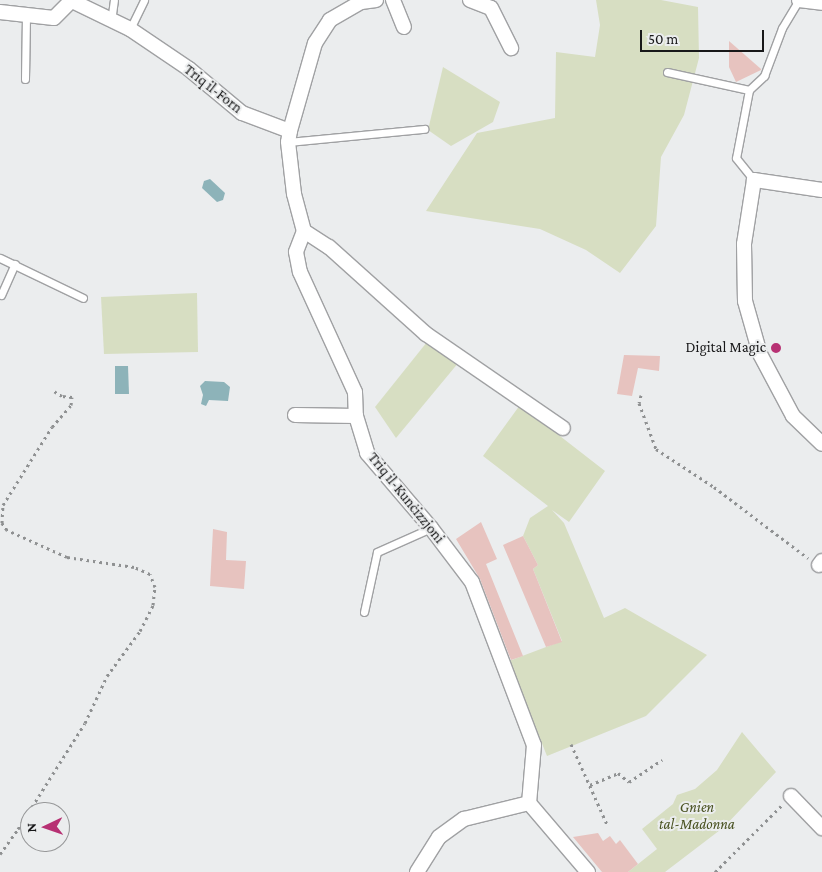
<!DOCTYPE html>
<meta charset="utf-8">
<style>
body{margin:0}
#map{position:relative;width:822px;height:872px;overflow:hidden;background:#ebedee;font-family:"Crimson Pro",serif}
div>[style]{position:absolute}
.green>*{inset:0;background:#d7dec2}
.water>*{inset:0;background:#8db3b9}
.building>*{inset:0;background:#e7c3bf}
.path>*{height:3px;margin-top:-1.5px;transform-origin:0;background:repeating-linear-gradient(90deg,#8f9192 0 2.5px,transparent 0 6.5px)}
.roads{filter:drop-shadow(1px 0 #a0a1a3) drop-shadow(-1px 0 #a0a1a3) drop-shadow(0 1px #a0a1a3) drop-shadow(0 -1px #a0a1a3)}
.lane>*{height:7px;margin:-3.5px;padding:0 3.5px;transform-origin:3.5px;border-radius:3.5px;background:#fff}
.street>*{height:14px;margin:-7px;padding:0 7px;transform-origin:7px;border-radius:7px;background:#fff}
.dots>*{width:14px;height:14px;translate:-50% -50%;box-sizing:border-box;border:2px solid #ebedee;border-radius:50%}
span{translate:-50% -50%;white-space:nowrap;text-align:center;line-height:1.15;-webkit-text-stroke:4px #ebedee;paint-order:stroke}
.street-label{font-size:15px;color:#181819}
.poi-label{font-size:15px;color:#181819}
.right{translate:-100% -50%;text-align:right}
.park-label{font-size:15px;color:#485120;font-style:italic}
.north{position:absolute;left:20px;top:802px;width:50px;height:50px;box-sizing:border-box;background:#ebedee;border:1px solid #979899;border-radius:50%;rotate:267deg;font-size:14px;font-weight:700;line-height:20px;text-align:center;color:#181819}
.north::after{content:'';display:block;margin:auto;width:18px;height:22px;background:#b73173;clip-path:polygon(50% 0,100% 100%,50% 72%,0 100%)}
.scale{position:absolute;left:640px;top:30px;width:124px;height:22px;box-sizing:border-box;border:2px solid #181819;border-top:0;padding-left:6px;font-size:15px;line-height:18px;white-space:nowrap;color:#181819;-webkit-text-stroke:4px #ebedee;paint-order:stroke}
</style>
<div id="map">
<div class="green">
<i style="clip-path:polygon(596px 0,661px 0,698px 7px,699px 58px,684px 115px,661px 157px,656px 226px,620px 273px,586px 250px,540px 229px,426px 211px,477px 133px,555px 118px,556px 52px,595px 57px,600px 25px)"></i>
<i style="clip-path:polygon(443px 67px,500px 102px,493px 122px,451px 146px,428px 130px)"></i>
<i style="clip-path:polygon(197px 293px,198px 352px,104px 354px,101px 297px)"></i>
<i style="clip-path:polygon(427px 342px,459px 362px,396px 438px,375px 407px)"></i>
<i style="clip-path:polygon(520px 405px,605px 471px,569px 522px,552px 510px,564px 523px,604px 618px,625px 608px,707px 655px,646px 716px,547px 756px,509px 661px,562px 641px,533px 569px,538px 565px,523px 536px,530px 518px,548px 506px,483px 456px)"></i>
<i style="clip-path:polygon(742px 732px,776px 772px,724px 827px,665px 872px,628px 872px,657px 849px,642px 829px,673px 804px,677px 795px,695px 789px,717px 770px)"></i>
</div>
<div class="water">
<i style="clip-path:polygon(210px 179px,225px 193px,223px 200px,217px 202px,202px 188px,204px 181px)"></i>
<i style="clip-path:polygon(115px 366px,128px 366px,129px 394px,115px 394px)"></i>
<i style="clip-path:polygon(205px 381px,224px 382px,230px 387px,228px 401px,209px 400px,206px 406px,201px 404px,203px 395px,200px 386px)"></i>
</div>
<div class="building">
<i style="clip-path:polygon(729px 41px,761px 69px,761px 70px,736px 82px,729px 67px)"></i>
<i style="clip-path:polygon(624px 355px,660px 356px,659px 371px,638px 368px,632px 396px,617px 394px)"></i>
<i style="clip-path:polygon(481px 522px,497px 559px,486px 564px,523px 656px,511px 660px,480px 579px,456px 539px)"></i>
<i style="clip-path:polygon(213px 529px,227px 532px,226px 560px,246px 561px,244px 589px,210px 586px)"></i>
<i style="clip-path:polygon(523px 536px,538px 565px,533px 569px,562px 642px,546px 647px,503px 545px)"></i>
<i style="clip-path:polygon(598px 833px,603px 841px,610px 836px,616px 844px,620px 840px,638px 864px,628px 872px,602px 872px,573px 837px)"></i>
</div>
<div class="path">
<i style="left:641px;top:395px;width:8px;rotate:104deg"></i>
<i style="left:639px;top:403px;width:49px;rotate:69.7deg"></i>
<i style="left:656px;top:449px;width:69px;rotate:33.2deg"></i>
<i style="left:714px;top:487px;width:118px;rotate:37.1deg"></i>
<i style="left:571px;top:744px;width:88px;rotate:65.8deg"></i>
<i style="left:590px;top:785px;width:30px;rotate:-23deg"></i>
<i style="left:618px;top:773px;width:14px;rotate:39deg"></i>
<i style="left:629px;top:782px;width:40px;rotate:-34deg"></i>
<i style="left:0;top:854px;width:31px;rotate:-54deg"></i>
<i style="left:18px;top:829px;width:125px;rotate:-57.7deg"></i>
<i style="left:85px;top:723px;width:52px;rotate:-64.9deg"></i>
<i style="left:107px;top:676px;width:56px;rotate:-53.7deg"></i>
<i style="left:140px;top:631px;width:29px;rotate:-63deg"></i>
<i style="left:153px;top:605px;width:18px;rotate:-84deg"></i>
<i style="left:155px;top:587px;width:14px;rotate:-111deg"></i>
<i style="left:150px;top:574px;width:17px;rotate:-156deg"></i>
<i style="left:134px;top:567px;width:68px;rotate:-171.5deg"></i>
<i style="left:67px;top:557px;width:66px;rotate:-155.8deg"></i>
<i style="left:7px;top:530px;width:9px;rotate:-126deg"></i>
<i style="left:2px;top:523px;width:18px;rotate:-87deg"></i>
<i style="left:3px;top:505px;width:92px;rotate:-57.9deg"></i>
<i style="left:52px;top:427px;width:29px;rotate:-49deg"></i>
<i style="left:71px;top:405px;width:8px;rotate:-83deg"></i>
<i style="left:72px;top:397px;width:10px;rotate:-174deg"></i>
<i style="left:62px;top:396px;width:12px;rotate:-149deg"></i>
<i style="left:715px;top:872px;width:95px;rotate:-45deg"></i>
</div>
<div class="roads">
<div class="lane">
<i style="left:111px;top:21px;width:21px;rotate:-82deg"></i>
<i style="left:130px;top:29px;width:32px;rotate:-64deg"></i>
<i style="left:667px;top:72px;width:84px;rotate:12.4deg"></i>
<i style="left:25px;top:79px;width:64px;rotate:-89.1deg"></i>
<i style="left:749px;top:90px;width:21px;rotate:-43deg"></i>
<i style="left:764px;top:76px;width:51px;rotate:-69.4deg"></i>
<i style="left:782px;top:28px;width:33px;rotate:-59deg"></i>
<i style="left:749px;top:90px;width:69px;rotate:100.8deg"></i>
<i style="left:736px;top:158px;width:28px;rotate:51deg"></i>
<i style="left:288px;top:142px;width:137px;rotate:-5.5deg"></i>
<i style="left:0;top:258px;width:92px;rotate:25.7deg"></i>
<i style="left:1px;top:295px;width:34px;rotate:-66deg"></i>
<i style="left:364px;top:612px;width:61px;rotate:-77.8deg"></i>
<i style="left:377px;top:552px;width:59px;rotate:-24deg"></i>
</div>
<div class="street">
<i style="left:70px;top:0;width:67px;rotate:25.8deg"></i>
<i style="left:130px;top:29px;width:71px;rotate:34.1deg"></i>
<i style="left:189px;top:69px;width:69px;rotate:39.7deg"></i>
<i style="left:242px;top:113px;width:51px;rotate:20.6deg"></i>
<i style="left:376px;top:0;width:15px;rotate:172deg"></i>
<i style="left:361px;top:2px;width:36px;rotate:150deg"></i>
<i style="left:330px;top:20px;width:27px;rotate:123deg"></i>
<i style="left:315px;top:43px;width:91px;rotate:105.9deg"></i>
<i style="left:290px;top:131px;width:11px;rotate:100deg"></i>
<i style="left:288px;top:142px;width:52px;rotate:83.4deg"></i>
<i style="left:294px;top:194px;width:38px;rotate:75deg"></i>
<i style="left:304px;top:231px;width:22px;rotate:111deg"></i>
<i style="left:296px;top:252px;width:20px;rotate:79deg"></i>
<i style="left:300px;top:272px;width:132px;rotate:65.4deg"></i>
<i style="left:355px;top:392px;width:24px;rotate:88deg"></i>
<i style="left:356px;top:416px;width:39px;rotate:73deg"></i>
<i style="left:367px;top:453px;width:99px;rotate:49.5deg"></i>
<i style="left:431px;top:528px;width:68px;rotate:52.8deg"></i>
<i style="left:472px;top:582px;width:174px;rotate:69.2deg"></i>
<i style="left:534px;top:745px;width:58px;rotate:94.9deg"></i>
<i style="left:393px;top:0;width:29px;rotate:68deg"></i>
<i style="left:470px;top:0;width:22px;rotate:21deg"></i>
<i style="left:491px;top:8px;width:45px;rotate:63.4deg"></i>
<i style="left:799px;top:0;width:23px;rotate:7deg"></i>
<i style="left:0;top:12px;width:54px;rotate:6.3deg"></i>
<i style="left:54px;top:18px;width:24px;rotate:-45deg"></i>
<i style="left:822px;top:190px;width:69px;rotate:-171.6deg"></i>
<i style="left:754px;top:180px;width:65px;rotate:98.9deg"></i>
<i style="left:744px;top:244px;width:57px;rotate:89deg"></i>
<i style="left:745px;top:301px;width:55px;rotate:74.2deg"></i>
<i style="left:760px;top:354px;width:70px;rotate:62deg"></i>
<i style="left:793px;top:416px;width:40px;rotate:44deg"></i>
<i style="left:304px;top:231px;width:30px;rotate:33deg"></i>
<i style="left:329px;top:247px;width:130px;rotate:41.9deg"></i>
<i style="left:426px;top:334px;width:166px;rotate:34.5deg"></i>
<i style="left:295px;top:415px;width:61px;rotate:0.9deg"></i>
<i style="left:819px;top:565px;width:5px;rotate:-53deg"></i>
<i style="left:791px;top:796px;width:45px;rotate:45.9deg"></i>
<i style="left:529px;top:803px;width:91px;rotate:49.5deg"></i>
<i style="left:417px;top:872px;width:41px;rotate:-57.8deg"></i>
<i style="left:439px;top:837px;width:31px;rotate:-36deg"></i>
<i style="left:464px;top:819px;width:67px;rotate:-13.8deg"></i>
</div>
</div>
<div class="dots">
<i style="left:776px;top:348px;background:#b73173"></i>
</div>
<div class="street-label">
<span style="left:213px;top:89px;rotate:38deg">Triq il-Forn</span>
<span style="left:406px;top:498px;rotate:51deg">Triq il-Kunċizzjoni</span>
</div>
<div class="poi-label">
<span class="right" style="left:766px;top:348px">Digital Magic</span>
</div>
<div class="park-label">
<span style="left:697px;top:816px">Gnien<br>tal-Madonna</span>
</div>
<div class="north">N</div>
<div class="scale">50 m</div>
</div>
